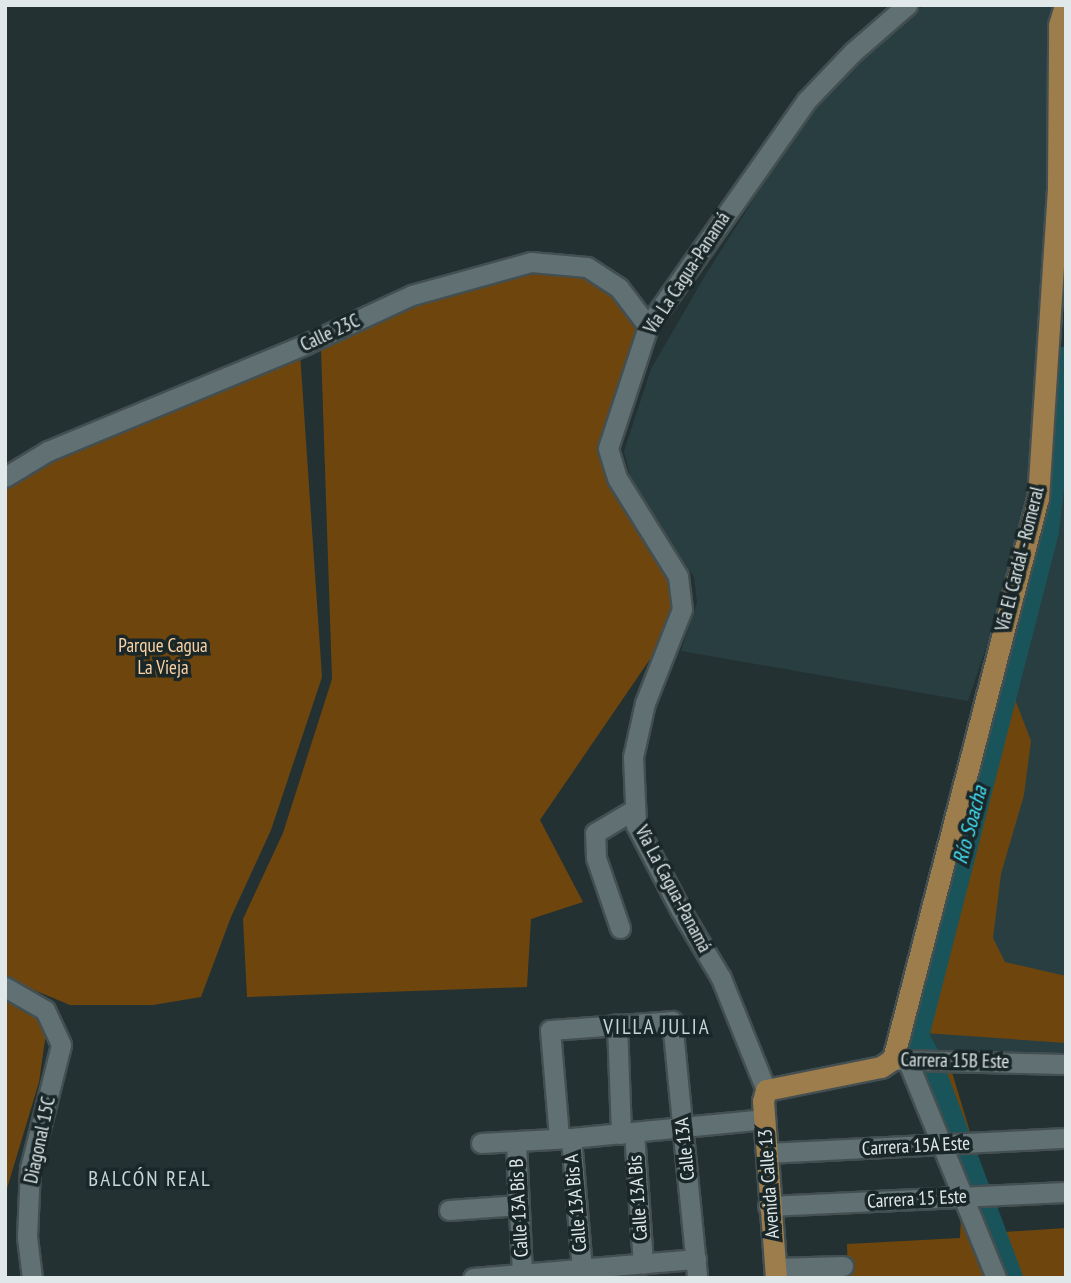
<!DOCTYPE html>
<meta charset="utf-8">
<style>
body{margin:0}
#map{position:relative;width:1071px;height:1283px;overflow:hidden;background:#233133;font-family:"PT Sans Narrow",sans-serif}
div>[style]{position:absolute}
.built>*{inset:0;background:#293e41}
.green>*{inset:0;background:#6e460d}
.river>*{height:26px;margin:-13px;padding:0 13px;transform-origin:13px;border-radius:13px;background:#1a545b}
.roads{filter:drop-shadow(2px 0 #434f51) drop-shadow(-2px 0 #434f51) drop-shadow(0 2px #434f51) drop-shadow(0 -2px #434f51)}
.minor>*{height:19px;margin:-9.5px;padding:0 9.5px;transform-origin:9.5px;border-radius:9.5px;background:#617072}
.major>*{height:21px;margin:-10.5px;padding:0 10.5px;transform-origin:10.5px;border-radius:10.5px;background:#9d7d4c}
span{translate:-50% -50%;white-space:nowrap;text-align:center;line-height:1.15;-webkit-text-stroke:7px #1a2729;paint-order:stroke}
.street-label{font-size:19px;color:#e0e8e9}
.park-label{font-size:19px;color:#fdd2a3}
.water-label{font-size:21px;color:#42e0f4;font-style:italic}
.neighbourhood-label{font-size:21px;color:#c5d6d8;letter-spacing:2px}
.frame{position:absolute;inset:0;border:7px solid #e0e8e9;pointer-events:none}
</style>
<div id="map">
<div class="built">
<i style="clip-path:polygon(926px 5px,1053px 5px,1047px 61px,1050px 150px,1042px 337px,1027px 498px,992px 630px,968px 701px,681px 651px,697px 602px,694px 577px,633px 487px,624px 451px,651px 369px,706px 274px,794px 136px,846px 73px,915px 11px)"></i>
<i style="clip-path:polygon(1066px 359px,1066px 1052px,934px 1052px,925px 1033px,1046px 531px)"></i>
</div>
<div class="green">
<i style="clip-path:polygon(525px 263px,582px 267px,652px 324px,609px 447px,685px 608px,540px 820px,583px 902px,531px 919px,527px 987px,247px 997px,243px 919px,283px 833px,332px 679px,321px 349px,419px 292px)"></i>
<i style="clip-path:polygon(300px 353px,322px 677px,271px 830px,231px 917px,201px 997px,153px 1005px,70px 1005px,5px 978px,5px 487px,15px 476px,50px 458px)"></i>
<i style="clip-path:polygon(1008px 681px,1031px 741px,1024px 795px,1001px 874px,993px 938px,1005px 962px,1066px 976px,1066px 1043px,925px 1033px)"></i>
<i style="clip-path:polygon(5px 998px,39px 1012px,46px 1033px,39px 1082px,5px 1195px)"></i>
<i style="clip-path:polygon(951px 1069px,1000px 1231px,1020px 1278px,1002px 1278px,949px 1136px,920px 1073px)"></i>
<i style="clip-path:polygon(961px 1214px,990px 1278px,848px 1278px,847px 1244px,960px 1238px)"></i>
<i style="clip-path:polygon(1066px 1228px,1066px 1278px,1023px 1278px,1004px 1232px)"></i>
</div>
<div class="river">
<i style="left:1010px;top:1278px;width:234px;rotate:-110.5deg"></i>
<i style="left:928px;top:1059px;width:26px;rotate:-118deg"></i>
<i style="left:916px;top:1036px;width:521px;rotate:-75.56deg"></i>
<i style="left:1046px;top:531px;width:173px;rotate:-83.4deg"></i>
</div>
<div class="roads">
<div class="minor">
<i style="left:5px;top:477px;width:50px;rotate:-31.2deg"></i>
<i style="left:48px;top:451px;width:279px;rotate:-22.5deg"></i>
<i style="left:306px;top:344px;width:117px;rotate:-24.8deg"></i>
<i style="left:412px;top:295px;width:123px;rotate:-15.5deg"></i>
<i style="left:531px;top:262px;width:56px;rotate:5.1deg"></i>
<i style="left:587px;top:267px;width:38px;rotate:33deg"></i>
<i style="left:619px;top:288px;width:48px;rotate:52.7deg"></i>
<i style="left:620px;top:928px;width:74px;rotate:-108.9deg"></i>
<i style="left:596px;top:858px;width:25px;rotate:-92deg"></i>
<i style="left:595px;top:833px;width:47px;rotate:-31deg"></i>
<i style="left:5px;top:987px;width:46px;rotate:29.9deg"></i>
<i style="left:45px;top:1010px;width:38px;rotate:65deg"></i>
<i style="left:61px;top:1045px;width:127px;rotate:104.1deg"></i>
<i style="left:30px;top:1168px;width:69px;rotate:92.5deg"></i>
<i style="left:27px;top:1237px;width:41px;rotate:83deg"></i>
<i style="left:617px;top:1024px;width:110px;rotate:87.9deg"></i>
<i style="left:897px;top:1060px;width:169px;rotate:1.4deg"></i>
<i style="left:908px;top:1062px;width:233px;rotate:67.8deg"></i>
<i style="left:766px;top:1090px;width:121px;rotate:-111.9deg"></i>
<i style="left:721px;top:978px;width:78px;rotate:-120.8deg"></i>
<i style="left:681px;top:911px;width:97px;rotate:-117.6deg"></i>
<i style="left:636px;top:825px;width:68px;rotate:-92.5deg"></i>
<i style="left:633px;top:757px;width:55px;rotate:-77.5deg"></i>
<i style="left:645px;top:703px;width:101px;rotate:-68.5deg"></i>
<i style="left:682px;top:609px;width:33px;rotate:-97deg"></i>
<i style="left:678px;top:576px;width:115px;rotate:-121.9deg"></i>
<i style="left:617px;top:478px;width:31px;rotate:-107deg"></i>
<i style="left:608px;top:448px;width:128px;rotate:-71.8deg"></i>
<i style="left:648px;top:326px;width:275px;rotate:-54.9deg"></i>
<i style="left:806px;top:101px;width:68px;rotate:-46.2deg"></i>
<i style="left:853px;top:52px;width:72px;rotate:-41deg"></i>
<i style="left:634px;top:1132px;width:132px;rotate:86.1deg"></i>
<i style="left:559px;top:1137px;width:107px;rotate:-94.8deg"></i>
<i style="left:550px;top:1030px;width:122px;rotate:-4.2deg"></i>
<i style="left:672px;top:1021px;width:258px;rotate:84.4deg"></i>
<i style="left:571px;top:1138px;width:130px;rotate:85.2deg"></i>
<i style="left:516px;top:1142px;width:132px;rotate:87.4deg"></i>
<i style="left:481px;top:1143px;width:90px;rotate:-3.2deg"></i>
<i style="left:571px;top:1138px;width:195px;rotate:-5.6deg"></i>
<i style="left:767px;top:1153px;width:299px;rotate:-2.9deg"></i>
<i style="left:768px;top:1206px;width:298px;rotate:-2.7deg"></i>
<i style="left:449px;top:1210px;width:70px;rotate:-4.1deg"></i>
<i style="left:775px;top:1268px;width:68px;rotate:-1.7deg"></i>
<i style="left:473px;top:1278px;width:224px;rotate:-4.9deg"></i>
</div>
<div class="major">
<i style="left:776px;top:1278px;width:177px;rotate:-94.2deg"></i>
<i style="left:763px;top:1101px;width:11px;rotate:-75deg"></i>
<i style="left:766px;top:1090px;width:117px;rotate:-11.3deg"></i>
<i style="left:881px;top:1067px;width:14px;rotate:-34deg"></i>
<i style="left:893px;top:1059px;width:579px;rotate:-75.51deg"></i>
<i style="left:1038px;top:498px;width:311px;rotate:-86.3deg"></i>
<i style="left:1058px;top:188px;width:163px;rotate:-89.6deg"></i>
<i style="left:1059px;top:25px;width:21px;rotate:-73deg"></i>
</div>
</div>
<div class="street-label">
<span style="left:687px;top:273px;rotate:-57deg">Vía La Cagua-Panamá</span>
<span style="left:330px;top:333px;rotate:-25deg">Calle 23C</span>
<span style="left:1020px;top:559px;rotate:-76deg">Vía El Cardal - Romeral</span>
<span style="left:673px;top:889px;rotate:62deg">Vía La Cagua-Panamá</span>
<span style="left:955px;top:1061px;rotate:1deg">Carrera 15B Este</span>
<span style="left:40px;top:1140px;rotate:-78deg">Diagonal 15C</span>
<span style="left:916px;top:1146px;rotate:-3deg">Carrera 15A Este</span>
<span style="left:685px;top:1149px;rotate:-96deg">Calle 13A</span>
<span style="left:769px;top:1184px;rotate:-94deg">Avenida Calle 13</span>
<span style="left:638px;top:1198px;rotate:-94deg">Calle 13A Bis</span>
<span style="left:917px;top:1199px;rotate:-3deg">Carrera 15 Este</span>
<span style="left:576px;top:1203px;rotate:-95deg">Calle 13A Bis A</span>
<span style="left:519px;top:1208px;rotate:-93deg">Calle 13A Bis B</span>
</div>
<div class="park-label">
<span style="left:163px;top:657px">Parque Cagua<br>La Vieja</span>
</div>
<div class="water-label">
<span style="left:970px;top:825px;rotate:-75deg">Río Soacha</span>
</div>
<div class="neighbourhood-label">
<span style="left:657px;top:1027px">VILLA JULIA</span>
<span style="left:150px;top:1179px">BALCÓN REAL</span>
</div>
<div class="frame"></div>
</div>
